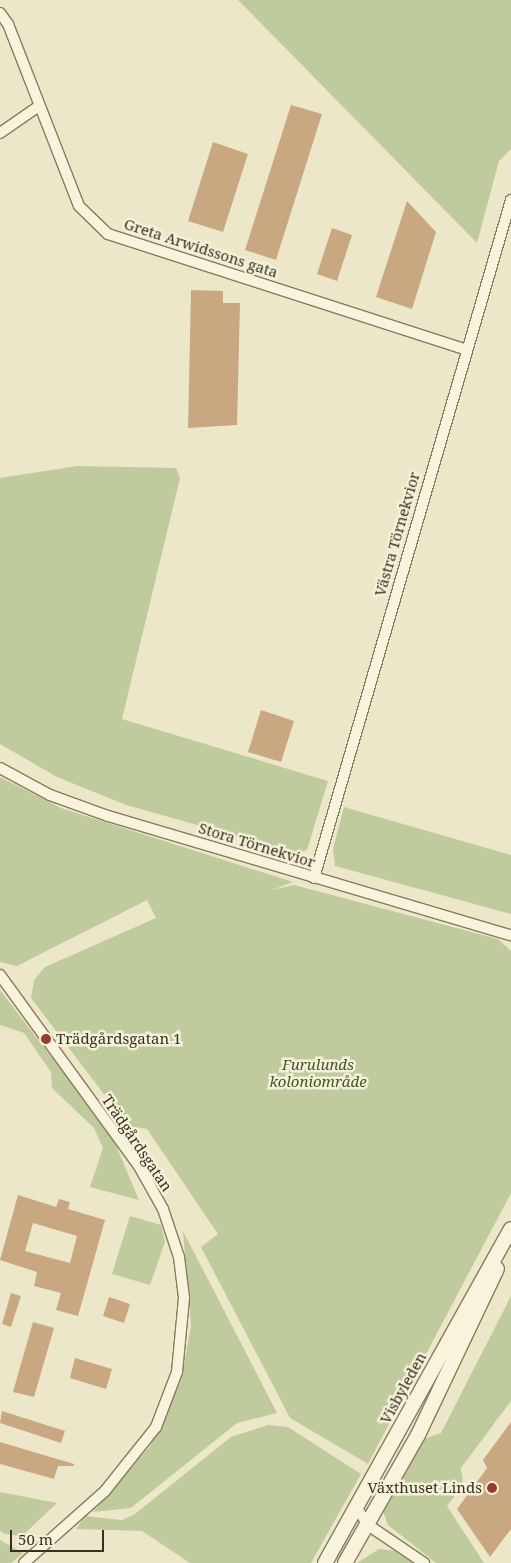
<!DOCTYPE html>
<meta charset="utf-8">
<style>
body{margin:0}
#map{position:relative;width:511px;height:1563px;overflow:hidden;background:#ede7c9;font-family:"Noto Serif",serif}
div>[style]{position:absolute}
.green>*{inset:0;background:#c0cb9d}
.building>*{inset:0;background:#c9a881}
.roads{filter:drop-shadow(1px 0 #897a5f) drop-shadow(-1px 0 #897a5f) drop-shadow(0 1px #897a5f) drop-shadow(0 -1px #897a5f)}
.minor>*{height:10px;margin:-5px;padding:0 5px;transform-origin:5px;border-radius:5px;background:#f8f3dc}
.secondary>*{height:14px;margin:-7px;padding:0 7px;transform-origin:7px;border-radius:7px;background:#f8f3dc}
.dots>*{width:14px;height:14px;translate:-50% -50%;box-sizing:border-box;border:2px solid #f5f0d9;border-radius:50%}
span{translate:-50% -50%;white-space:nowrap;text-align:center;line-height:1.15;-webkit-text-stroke:5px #f5f0d9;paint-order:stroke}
.street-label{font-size:15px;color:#3a3021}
.poi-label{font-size:15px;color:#3a3021}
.left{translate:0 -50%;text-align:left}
.right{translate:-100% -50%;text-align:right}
.park-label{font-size:15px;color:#455529;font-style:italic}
.scale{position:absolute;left:10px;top:1530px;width:94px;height:22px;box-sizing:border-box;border:2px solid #3a3021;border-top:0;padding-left:6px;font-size:15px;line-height:18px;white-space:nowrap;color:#3a3021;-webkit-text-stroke:4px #f5f0d9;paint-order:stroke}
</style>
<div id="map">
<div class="green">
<i style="clip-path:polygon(238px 0,511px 0,511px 149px,499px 161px,477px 243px)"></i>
<i style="clip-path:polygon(77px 466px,176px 468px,180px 478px,122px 719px,328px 781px,307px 850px,297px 853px,126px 805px,57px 777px,0 744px,0 478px)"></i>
<i style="clip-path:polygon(0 777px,61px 808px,293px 882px,272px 890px,294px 885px,498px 939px,511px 951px,511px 1193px,368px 1464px,290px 1418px,201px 1247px,218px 1234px,147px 1129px,128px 1126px,31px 998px,34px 980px,45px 967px,156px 918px,147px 900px,17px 966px,0 962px)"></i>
<i style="clip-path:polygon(344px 807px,511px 855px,511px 914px,335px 866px,333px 849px)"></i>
<i style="clip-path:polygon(0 990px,112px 1136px,139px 1200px,90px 1187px,103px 1148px,94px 1128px,52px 1088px,51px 1072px,24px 1033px,0 1025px)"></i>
<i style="clip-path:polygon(130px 1216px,161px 1225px,165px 1242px,150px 1285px,112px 1274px)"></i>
<i style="clip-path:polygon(183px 1231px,277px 1413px,237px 1423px,131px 1508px,93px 1512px,150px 1446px,181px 1380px,191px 1326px)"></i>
<i style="clip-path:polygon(511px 1296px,511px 1401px,461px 1468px,463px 1485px,447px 1506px,484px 1563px,436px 1563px,388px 1525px,383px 1511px,424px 1439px,441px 1433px)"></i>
<i style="clip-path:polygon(268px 1425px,288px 1427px,361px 1474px,311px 1563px,190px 1563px,142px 1531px,76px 1529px,85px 1516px,122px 1520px,135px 1514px,231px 1437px)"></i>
<i style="clip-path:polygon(0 1492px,57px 1503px,22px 1536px,5px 1534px,0 1531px)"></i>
<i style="clip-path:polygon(0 1540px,23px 1553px,11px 1563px,0 1563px)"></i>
<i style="clip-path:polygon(379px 1549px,395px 1551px,415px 1563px,357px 1563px)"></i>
</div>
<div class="building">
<i style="clip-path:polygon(291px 105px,322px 114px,276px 260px,245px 250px)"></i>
<i style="clip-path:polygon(213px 142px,248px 154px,223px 232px,188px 221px)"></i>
<i style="clip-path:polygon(407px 201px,436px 232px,412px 309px,376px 297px)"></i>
<i style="clip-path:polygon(332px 228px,352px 235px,337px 281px,317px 274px)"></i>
<i style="clip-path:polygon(191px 290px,223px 291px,223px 303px,240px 303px,237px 425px,188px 428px)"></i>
<i style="clip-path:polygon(261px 710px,294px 721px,281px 762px,248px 752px)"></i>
<i style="clip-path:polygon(evenodd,18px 1195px,56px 1207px,59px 1199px,70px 1202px,68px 1209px,105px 1220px,78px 1316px,56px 1310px,61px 1293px,34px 1286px,37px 1272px,0 1260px,18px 1195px,33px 1223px,77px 1236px,70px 1263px,25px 1251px,33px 1223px)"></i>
<i style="clip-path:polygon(11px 1293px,21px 1296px,11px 1327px,2px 1324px)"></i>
<i style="clip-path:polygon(109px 1297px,130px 1304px,124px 1323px,103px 1316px)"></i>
<i style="clip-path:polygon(33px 1322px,54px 1328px,34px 1397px,13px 1392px)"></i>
<i style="clip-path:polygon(75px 1358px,112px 1369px,106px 1389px,70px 1378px)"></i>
<i style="clip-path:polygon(2px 1411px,65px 1431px,61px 1443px,0 1423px)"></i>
<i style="clip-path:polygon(511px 1422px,511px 1529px,490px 1557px,457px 1509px,487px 1468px,483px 1460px)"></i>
<i style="clip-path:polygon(0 1442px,74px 1464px,74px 1466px,58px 1466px,54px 1479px,0 1464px)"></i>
</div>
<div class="roads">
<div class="minor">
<i style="left:0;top:13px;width:14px;rotate:54deg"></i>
<i style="left:8px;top:24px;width:195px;rotate:68.7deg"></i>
<i style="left:79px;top:206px;width:40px;rotate:44deg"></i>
<i style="left:108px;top:234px;width:375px;rotate:17.9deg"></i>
<i style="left:0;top:133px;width:47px;rotate:-34.7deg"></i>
<i style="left:0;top:768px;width:57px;rotate:28.4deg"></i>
<i style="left:50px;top:795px;width:62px;rotate:19.9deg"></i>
<i style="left:108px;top:816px;width:420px;rotate:16.5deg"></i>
<i style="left:314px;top:878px;width:706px;rotate:-73.8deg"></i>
<i style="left:0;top:975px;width:238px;rotate:54deg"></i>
<i style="left:140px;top:1168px;width:47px;rotate:60.7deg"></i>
<i style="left:163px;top:1209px;width:51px;rotate:71.6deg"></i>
<i style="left:179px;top:1257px;width:41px;rotate:83deg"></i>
<i style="left:184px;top:1298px;width:74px;rotate:95.4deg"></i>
<i style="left:177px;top:1372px;width:59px;rotate:110.9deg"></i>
<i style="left:156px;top:1427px;width:82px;rotate:128.6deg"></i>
<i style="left:105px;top:1491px;width:108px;rotate:138.4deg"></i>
<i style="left:356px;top:1507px;width:22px;rotate:56deg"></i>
<i style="left:368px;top:1525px;width:68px;rotate:34.2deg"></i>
</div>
<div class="secondary">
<i style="left:325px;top:1563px;width:382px;rotate:-60.9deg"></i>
<i style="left:345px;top:1563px;width:147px;rotate:-60.3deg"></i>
<i style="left:418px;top:1435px;width:184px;rotate:-64.6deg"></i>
</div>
</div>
<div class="dots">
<i style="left:46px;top:1039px;background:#953d31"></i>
<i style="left:492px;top:1488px;background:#953d31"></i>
</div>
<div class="street-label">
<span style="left:201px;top:248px;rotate:18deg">Greta Arwidssons gata</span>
<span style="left:397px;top:534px;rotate:-74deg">Västra Törnekvior</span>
<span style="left:257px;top:845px;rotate:17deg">Stora Törnekvior</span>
<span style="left:137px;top:1143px;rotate:56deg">Trädgårdsgatan</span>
<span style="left:403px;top:1388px;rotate:-61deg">Visbyleden</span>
</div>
<div class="poi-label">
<span class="left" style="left:56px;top:1039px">Trädgårdsgatan 1</span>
<span class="right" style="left:482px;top:1488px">Växthuset Linds</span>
</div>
<div class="park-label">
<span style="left:318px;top:1073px">Furulunds<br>koloniområde</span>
</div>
<div class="scale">50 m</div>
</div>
